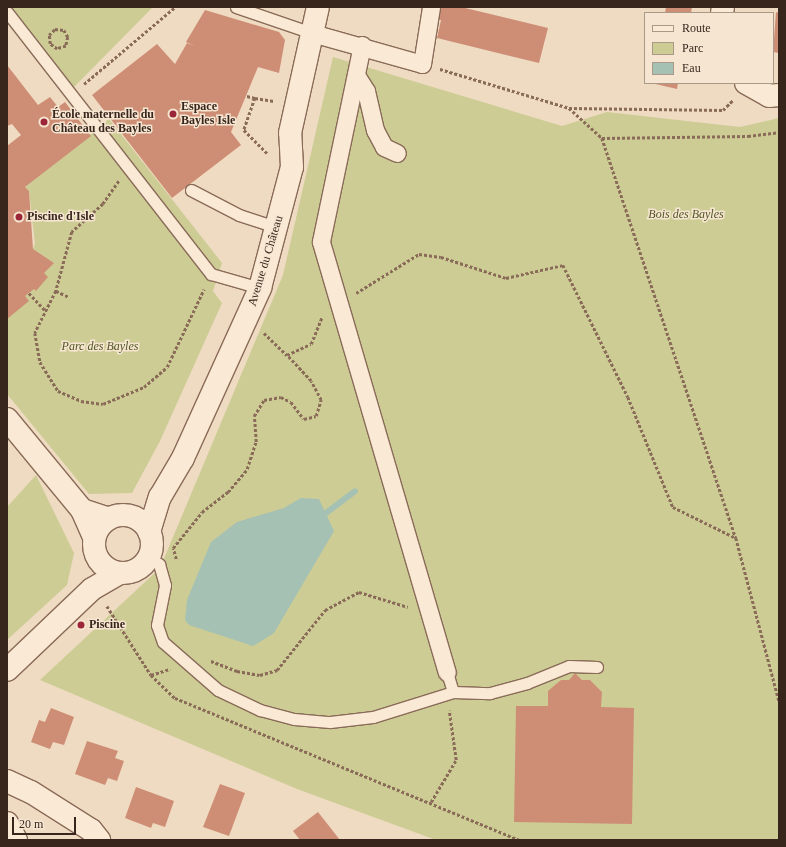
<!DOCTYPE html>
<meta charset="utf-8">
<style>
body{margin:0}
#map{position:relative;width:786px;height:847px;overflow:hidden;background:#efdbc1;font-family:"Times New Roman",serif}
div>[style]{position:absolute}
.green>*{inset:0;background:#cdcc95}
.water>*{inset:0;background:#a4c1b4}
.stream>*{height:6px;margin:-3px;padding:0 3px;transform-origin:3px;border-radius:3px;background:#a4c1b4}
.building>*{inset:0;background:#ce8e76}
.path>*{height:2.5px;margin-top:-1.25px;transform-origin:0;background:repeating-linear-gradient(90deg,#896b58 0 3px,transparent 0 5px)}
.roads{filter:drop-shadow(1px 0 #896b58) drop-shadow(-1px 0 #896b58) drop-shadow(0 1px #896b58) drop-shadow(0 -1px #896b58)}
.service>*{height:11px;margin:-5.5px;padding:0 5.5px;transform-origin:5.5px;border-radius:5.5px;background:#fae9d5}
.pedestrian>*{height:17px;margin:-8.5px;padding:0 8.5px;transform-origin:8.5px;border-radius:8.5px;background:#fae9d5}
.minor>*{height:22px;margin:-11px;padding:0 11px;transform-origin:11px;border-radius:11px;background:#fae9d5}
.tertiary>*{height:22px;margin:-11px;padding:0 11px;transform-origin:11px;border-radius:11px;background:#fae9d5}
.secondary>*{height:22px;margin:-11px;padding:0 11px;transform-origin:11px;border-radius:11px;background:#fae9d5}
.secondary>.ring{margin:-11px;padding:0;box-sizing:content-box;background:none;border:22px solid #fae9d5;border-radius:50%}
.dots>*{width:11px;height:11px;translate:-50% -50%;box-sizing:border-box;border:2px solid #f6e6d1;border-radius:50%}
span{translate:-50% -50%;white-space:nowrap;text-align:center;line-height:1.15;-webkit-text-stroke:3px #f6e6d1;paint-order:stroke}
.poi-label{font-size:12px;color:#38261d;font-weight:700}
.left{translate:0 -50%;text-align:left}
.park-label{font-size:12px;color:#505523;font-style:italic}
.street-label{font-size:12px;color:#38261d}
.frame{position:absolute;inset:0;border:8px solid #38261d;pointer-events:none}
.legend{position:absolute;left:644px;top:12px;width:130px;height:72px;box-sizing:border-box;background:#f6e6d1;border:1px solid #aa9989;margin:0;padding:5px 7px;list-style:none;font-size:12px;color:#38261d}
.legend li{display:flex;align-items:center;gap:8px;height:20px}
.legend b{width:20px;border:1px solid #aa9989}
.scale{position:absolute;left:12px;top:817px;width:64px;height:18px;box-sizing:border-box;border:2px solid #38261d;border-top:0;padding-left:5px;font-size:12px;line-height:14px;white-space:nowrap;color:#38261d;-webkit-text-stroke:3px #f6e6d1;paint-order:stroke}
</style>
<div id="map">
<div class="green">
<i style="clip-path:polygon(11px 7px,153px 7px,74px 87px)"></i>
<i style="clip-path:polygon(333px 57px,562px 126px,607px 112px,740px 127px,779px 118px,779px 840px,436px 840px,297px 789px,40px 680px,160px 568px,283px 275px)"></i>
<i style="clip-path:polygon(109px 119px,222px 263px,213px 291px,222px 303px,160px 441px,132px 493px,89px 494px,7px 394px,7px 311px,35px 244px,29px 191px,25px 187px)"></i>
<i style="clip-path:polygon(36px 475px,74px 553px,67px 585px,7px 640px,7px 507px)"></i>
</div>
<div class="water">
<i style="clip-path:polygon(301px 498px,319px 499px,334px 531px,274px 633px,253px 646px,189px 625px,185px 620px,187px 600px,211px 542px,237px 522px,284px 508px)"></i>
</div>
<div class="stream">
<i style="left:326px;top:513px;width:36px;rotate:-37deg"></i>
</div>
<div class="building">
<i style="clip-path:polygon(439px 7px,461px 7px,548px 28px,539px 63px,437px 38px,441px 20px,437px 19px)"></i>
<i style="clip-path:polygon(666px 7px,692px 7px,691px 13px,665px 13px)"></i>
<i style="clip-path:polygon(205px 10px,279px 32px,285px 40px,279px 73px,258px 67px,231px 132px,241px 145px,172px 198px,92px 95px,157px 44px,175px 64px,187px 43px,195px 46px,186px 42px)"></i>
<i style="clip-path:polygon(776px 12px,779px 13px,779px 53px,773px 52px)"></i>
<i style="clip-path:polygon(7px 65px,38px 105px,50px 97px,58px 107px,65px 102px,91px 136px,25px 187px,29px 191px,33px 249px,54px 263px,44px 273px,48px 277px,36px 291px,34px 289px,25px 296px,29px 301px,7px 319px,7px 146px,21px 135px,12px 124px,7px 126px)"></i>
<i style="clip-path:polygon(651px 83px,678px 83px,677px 89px)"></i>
<i style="clip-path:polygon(575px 673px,582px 680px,590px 680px,602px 692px,601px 707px,634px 708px,632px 824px,514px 822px,516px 706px,548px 706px,548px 691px,561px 680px,569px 680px)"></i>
<i style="clip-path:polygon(51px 708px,74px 717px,64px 745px,53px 742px,50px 749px,31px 742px,39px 720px,45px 722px)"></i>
<i style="clip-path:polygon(87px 741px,118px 751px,115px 758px,124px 761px,117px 781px,108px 778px,105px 785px,75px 774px)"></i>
<i style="clip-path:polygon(220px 784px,245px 793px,229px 836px,203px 827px)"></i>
<i style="clip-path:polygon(136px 787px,174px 801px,165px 827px,153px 823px,151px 828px,125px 818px)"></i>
<i style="clip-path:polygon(318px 812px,340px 840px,300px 840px,293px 831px)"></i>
</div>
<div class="path">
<i style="left:55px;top:29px;width:9px;rotate:6deg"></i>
<i style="left:64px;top:30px;width:8px;rotate:60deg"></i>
<i style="left:68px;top:37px;width:9px;rotate:103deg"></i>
<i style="left:66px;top:46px;width:9px;rotate:162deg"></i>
<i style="left:57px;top:49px;width:9px;rotate:-144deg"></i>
<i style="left:50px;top:44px;width:9px;rotate:-96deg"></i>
<i style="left:49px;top:35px;width:8px;rotate:-45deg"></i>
<i style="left:440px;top:69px;width:135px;rotate:16.8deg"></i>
<i style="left:569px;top:108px;width:154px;rotate:0.7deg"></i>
<i style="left:723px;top:110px;width:14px;rotate:-45deg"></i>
<i style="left:84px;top:84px;width:119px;rotate:-40.2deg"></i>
<i style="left:247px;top:96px;width:8px;rotate:14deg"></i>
<i style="left:255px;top:98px;width:34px;rotate:109deg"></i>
<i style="left:244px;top:130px;width:33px;rotate:45deg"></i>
<i style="left:255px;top:98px;width:19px;rotate:9deg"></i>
<i style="left:569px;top:108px;width:45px;rotate:42.3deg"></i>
<i style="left:602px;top:138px;width:422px;rotate:71.5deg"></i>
<i style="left:736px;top:538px;width:169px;rotate:75.2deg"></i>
<i style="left:602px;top:138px;width:146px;rotate:-0.8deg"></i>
<i style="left:748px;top:136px;width:31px;rotate:-7deg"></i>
<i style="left:119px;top:181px;width:28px;rotate:125deg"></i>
<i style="left:103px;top:204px;width:42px;rotate:137.9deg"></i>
<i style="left:72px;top:232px;width:61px;rotate:105.2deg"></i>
<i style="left:56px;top:291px;width:47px;rotate:116.6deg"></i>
<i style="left:35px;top:333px;width:29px;rotate:80deg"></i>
<i style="left:40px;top:362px;width:34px;rotate:58deg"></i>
<i style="left:58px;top:391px;width:25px;rotate:23deg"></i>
<i style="left:81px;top:401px;width:22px;rotate:8deg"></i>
<i style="left:103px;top:404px;width:44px;rotate:-22.5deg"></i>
<i style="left:144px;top:387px;width:30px;rotate:-41deg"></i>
<i style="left:167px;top:367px;width:86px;rotate:-64.6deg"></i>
<i style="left:56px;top:291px;width:14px;rotate:25deg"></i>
<i style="left:29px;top:293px;width:25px;rotate:47deg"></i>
<i style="left:356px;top:293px;width:74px;rotate:-31.8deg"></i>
<i style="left:419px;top:254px;width:22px;rotate:8deg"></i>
<i style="left:441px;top:257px;width:68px;rotate:17.9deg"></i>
<i style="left:506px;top:278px;width:58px;rotate:-12.8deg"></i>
<i style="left:563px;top:265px;width:147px;rotate:63.8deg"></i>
<i style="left:628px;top:397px;width:119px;rotate:67.8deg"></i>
<i style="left:673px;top:507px;width:70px;rotate:26.2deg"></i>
<i style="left:264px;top:333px;width:32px;rotate:44deg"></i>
<i style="left:176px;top:559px;width:11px;rotate:-105deg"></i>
<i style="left:173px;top:548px;width:46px;rotate:-51.1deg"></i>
<i style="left:202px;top:512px;width:33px;rotate:-38deg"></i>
<i style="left:228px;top:492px;width:30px;rotate:-50deg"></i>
<i style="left:247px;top:469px;width:28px;rotate:-72deg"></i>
<i style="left:256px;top:442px;width:26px;rotate:-94deg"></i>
<i style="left:254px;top:416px;width:19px;rotate:-58deg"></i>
<i style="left:264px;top:400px;width:17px;rotate:-10deg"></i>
<i style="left:281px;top:397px;width:11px;rotate:27deg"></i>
<i style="left:291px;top:402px;width:21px;rotate:53deg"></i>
<i style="left:304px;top:419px;width:12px;rotate:-14deg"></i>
<i style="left:316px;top:416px;width:17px;rotate:-73deg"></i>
<i style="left:321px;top:400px;width:21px;rotate:-118deg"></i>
<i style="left:311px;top:381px;width:35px;rotate:-133deg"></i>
<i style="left:287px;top:355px;width:26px;rotate:-25deg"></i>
<i style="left:311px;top:344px;width:29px;rotate:-68deg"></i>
<i style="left:107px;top:606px;width:82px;rotate:57.5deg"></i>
<i style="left:151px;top:675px;width:33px;rotate:44deg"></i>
<i style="left:175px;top:698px;width:373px;rotate:22.4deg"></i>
<i style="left:211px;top:661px;width:28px;rotate:21deg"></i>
<i style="left:237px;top:671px;width:23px;rotate:10deg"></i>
<i style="left:260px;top:675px;width:18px;rotate:-16deg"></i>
<i style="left:277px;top:670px;width:77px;rotate:-51.3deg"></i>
<i style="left:325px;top:610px;width:38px;rotate:-28deg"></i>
<i style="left:359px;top:592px;width:51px;rotate:17deg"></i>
<i style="left:151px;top:675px;width:20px;rotate:-18deg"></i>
<i style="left:431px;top:802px;width:49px;rotate:-59.2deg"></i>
<i style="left:456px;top:760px;width:50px;rotate:-98deg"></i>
</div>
<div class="roads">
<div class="service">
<i style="left:236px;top:7px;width:80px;rotate:18.9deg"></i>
<i style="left:7px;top:12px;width:332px;rotate:52.1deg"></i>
<i style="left:211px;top:274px;width:51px;rotate:15.9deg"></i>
<i style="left:191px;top:190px;width:54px;rotate:27.5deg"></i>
<i style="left:239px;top:215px;width:40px;rotate:18deg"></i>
<i style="left:148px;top:558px;width:13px;rotate:29deg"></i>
<i style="left:159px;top:564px;width:22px;rotate:74deg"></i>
<i style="left:165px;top:585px;width:41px;rotate:101.3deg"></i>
<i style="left:157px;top:625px;width:18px;rotate:71deg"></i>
<i style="left:163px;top:642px;width:73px;rotate:41.1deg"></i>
<i style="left:218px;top:690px;width:47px;rotate:25.5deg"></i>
<i style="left:260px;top:710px;width:35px;rotate:15deg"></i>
<i style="left:294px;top:719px;width:36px;rotate:5deg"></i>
<i style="left:330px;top:722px;width:43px;rotate:-6.6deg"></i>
<i style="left:373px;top:717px;width:84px;rotate:-17.4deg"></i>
<i style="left:453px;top:692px;width:21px;rotate:-107deg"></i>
<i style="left:453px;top:692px;width:37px;rotate:2deg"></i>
<i style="left:490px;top:693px;width:38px;rotate:-15deg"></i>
<i style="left:527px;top:683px;width:45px;rotate:-22deg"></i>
<i style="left:569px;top:666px;width:28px;rotate:2deg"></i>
</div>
<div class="pedestrian">
<i style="left:312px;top:33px;width:114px;rotate:15.7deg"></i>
<i style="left:422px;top:64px;width:58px;rotate:-81deg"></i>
<i style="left:362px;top:45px;width:201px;rotate:101.8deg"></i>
<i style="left:321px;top:242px;width:448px;rotate:73.7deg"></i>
<i style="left:356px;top:75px;width:19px;rotate:58deg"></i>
<i style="left:366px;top:91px;width:40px;rotate:77deg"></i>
<i style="left:375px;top:130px;width:19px;rotate:62deg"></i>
<i style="left:384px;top:147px;width:14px;rotate:25deg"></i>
</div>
<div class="minor">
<i style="left:722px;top:13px;width:6px;rotate:-81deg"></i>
<i style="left:746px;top:83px;width:26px;rotate:29deg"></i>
<i style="left:769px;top:96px;width:10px;rotate:-6deg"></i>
<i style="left:7px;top:781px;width:26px;rotate:25deg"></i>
<i style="left:31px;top:792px;width:71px;rotate:32.3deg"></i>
<i style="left:91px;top:830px;width:13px;rotate:51deg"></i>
<i style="left:7px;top:823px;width:19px;rotate:62deg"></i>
</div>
<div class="tertiary">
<i style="left:7px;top:419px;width:118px;rotate:50.5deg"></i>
<i style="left:82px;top:510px;width:30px;rotate:66deg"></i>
<i style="left:82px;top:510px;width:28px;rotate:18deg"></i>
</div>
<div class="secondary">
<i class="ring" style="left:94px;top:515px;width:36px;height:36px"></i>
<i style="left:149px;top:532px;width:37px;rotate:-73deg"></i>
<i style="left:160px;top:497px;width:45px;rotate:-59.5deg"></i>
<i style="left:183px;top:458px;width:187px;rotate:-65.6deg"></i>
<i style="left:260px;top:288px;width:125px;rotate:-75.2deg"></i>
<i style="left:292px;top:167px;width:34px;rotate:-93deg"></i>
<i style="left:290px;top:133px;width:129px;rotate:-77.5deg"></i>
<i style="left:7px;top:670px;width:117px;rotate:-43.6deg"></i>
<i style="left:92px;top:589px;width:32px;rotate:-30deg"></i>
</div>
</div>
<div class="dots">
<i style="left:173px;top:114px;background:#9a2638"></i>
<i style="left:44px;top:122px;background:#9a2638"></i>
<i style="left:19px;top:217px;background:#9a2638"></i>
<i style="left:81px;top:625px;background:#9a2638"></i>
</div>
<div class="poi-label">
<span class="left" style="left:181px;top:114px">Espace<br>Bayles Isle</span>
<span class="left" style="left:52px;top:122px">École maternelle du<br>Château des Bayles</span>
<span class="left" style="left:27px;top:217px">Piscine d'Isle</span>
<span class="left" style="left:89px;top:625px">Piscine</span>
</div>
<div class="park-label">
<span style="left:686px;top:215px">Bois des Bayles</span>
<span style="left:100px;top:347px">Parc des Bayles</span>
</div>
<div class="street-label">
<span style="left:266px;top:261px;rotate:-73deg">Avenue du Château</span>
</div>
<div class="frame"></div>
<ul class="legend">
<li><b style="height:5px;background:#fae9d5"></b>Route</li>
<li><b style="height:11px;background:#cdcc95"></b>Parc</li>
<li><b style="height:11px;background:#a4c1b4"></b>Eau</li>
</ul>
<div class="scale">20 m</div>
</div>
